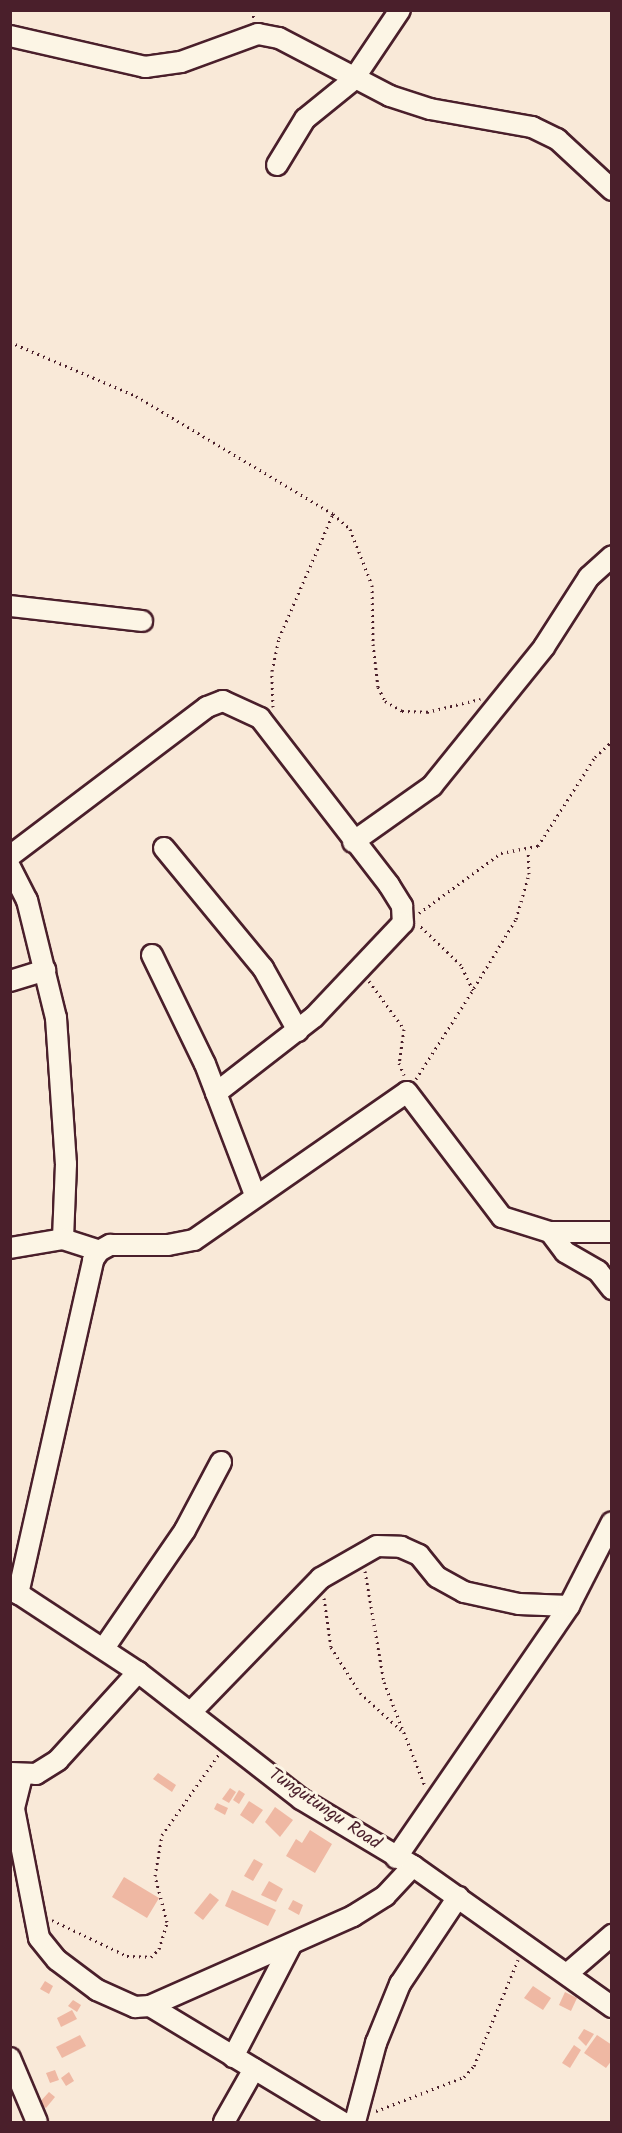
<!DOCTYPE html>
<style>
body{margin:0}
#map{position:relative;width:622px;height:2133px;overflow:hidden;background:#f9e9d8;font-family:Kalam,sans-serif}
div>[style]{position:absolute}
.building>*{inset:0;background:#efb8a3}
.path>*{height:3px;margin-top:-1.5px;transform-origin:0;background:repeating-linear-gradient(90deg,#4a1f2b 0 1.5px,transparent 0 6px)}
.roads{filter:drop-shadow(2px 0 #4a1f2b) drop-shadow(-2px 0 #4a1f2b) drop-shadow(0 2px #4a1f2b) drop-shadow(0 -2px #4a1f2b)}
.minor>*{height:20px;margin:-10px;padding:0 10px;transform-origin:10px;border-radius:10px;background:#fcf5e5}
span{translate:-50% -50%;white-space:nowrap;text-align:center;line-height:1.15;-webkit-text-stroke:6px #fcf5e5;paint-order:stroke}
.street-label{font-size:18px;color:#4a1f2b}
.frame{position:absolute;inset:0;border:12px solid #4a1f2b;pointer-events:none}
</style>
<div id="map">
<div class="building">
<i style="clip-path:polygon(158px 1773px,176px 1785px,172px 1792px,153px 1779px)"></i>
<i style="clip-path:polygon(230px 1788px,236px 1792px,229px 1803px,222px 1799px)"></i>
<i style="clip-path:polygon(239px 1790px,245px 1794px,239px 1804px,233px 1800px)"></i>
<i style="clip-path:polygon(249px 1801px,263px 1810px,253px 1824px,240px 1815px)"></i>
<i style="clip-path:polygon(217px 1803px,228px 1808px,225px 1815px,214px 1809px)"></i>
<i style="clip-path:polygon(275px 1807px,293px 1820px,280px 1837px,265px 1822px)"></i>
<i style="clip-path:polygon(310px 1830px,332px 1844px,315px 1873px,286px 1856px,296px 1839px,302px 1843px)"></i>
<i style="clip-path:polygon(254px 1859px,263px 1864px,253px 1881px,244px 1876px)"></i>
<i style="clip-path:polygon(124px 1877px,159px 1898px,147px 1918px,112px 1897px)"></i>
<i style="clip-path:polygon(269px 1881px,283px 1889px,276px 1902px,261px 1895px)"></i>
<i style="clip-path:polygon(232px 1890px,276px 1910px,268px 1926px,225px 1906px)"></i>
<i style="clip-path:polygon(210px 1893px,219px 1900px,203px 1920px,194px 1913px)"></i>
<i style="clip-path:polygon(293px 1900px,303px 1905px,299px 1915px,288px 1909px)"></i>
<i style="clip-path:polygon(45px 1981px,53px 1986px,49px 1994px,40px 1989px)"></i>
<i style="clip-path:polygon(533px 1986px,551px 1998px,543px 2010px,524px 1998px)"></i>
<i style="clip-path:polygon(565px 1992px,577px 1998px,571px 2011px,559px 2005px)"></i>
<i style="clip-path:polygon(73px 2000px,81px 2005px,77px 2012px,68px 2006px)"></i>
<i style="clip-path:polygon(72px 2010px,77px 2019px,61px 2027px,57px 2018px)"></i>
<i style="clip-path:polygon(584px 2029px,594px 2034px,586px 2046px,578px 2038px)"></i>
<i style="clip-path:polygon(80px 2035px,86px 2046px,62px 2058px,56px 2047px)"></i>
<i style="clip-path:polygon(597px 2035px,612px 2045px,612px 2060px,606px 2068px,584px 2053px)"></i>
<i style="clip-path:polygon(574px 2045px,581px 2050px,570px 2068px,562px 2063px)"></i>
<i style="clip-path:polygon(55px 2070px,59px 2080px,50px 2083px,46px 2073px)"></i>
<i style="clip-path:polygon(69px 2072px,74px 2081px,66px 2086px,61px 2078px)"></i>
<i style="clip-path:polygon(49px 2092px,55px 2097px,46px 2108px,39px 2103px)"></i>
</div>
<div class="path">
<i style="left:251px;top:10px;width:9px;rotate:69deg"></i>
<i style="left:10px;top:342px;width:137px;rotate:23.2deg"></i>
<i style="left:136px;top:396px;width:230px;rotate:30.9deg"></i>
<i style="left:333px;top:514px;width:23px;rotate:41deg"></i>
<i style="left:350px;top:529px;width:60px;rotate:68.6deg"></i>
<i style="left:372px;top:585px;width:59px;rotate:89deg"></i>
<i style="left:373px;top:644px;width:43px;rotate:83.4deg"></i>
<i style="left:378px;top:687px;width:16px;rotate:63deg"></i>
<i style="left:385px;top:701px;width:20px;rotate:30deg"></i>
<i style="left:402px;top:711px;width:25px;rotate:2deg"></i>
<i style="left:427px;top:712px;width:55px;rotate:-13.8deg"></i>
<i style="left:273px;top:707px;width:36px;rotate:-92deg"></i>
<i style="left:272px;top:671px;width:34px;rotate:-78deg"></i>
<i style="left:279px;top:638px;width:135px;rotate:-66.5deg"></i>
<i style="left:419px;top:913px;width:102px;rotate:-36.2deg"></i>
<i style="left:501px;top:853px;width:38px;rotate:-11deg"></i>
<i style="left:538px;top:846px;width:106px;rotate:-57.4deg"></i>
<i style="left:595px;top:757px;width:23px;rotate:-43deg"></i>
<i style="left:369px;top:981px;width:59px;rotate:53.9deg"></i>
<i style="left:404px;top:1029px;width:34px;rotate:98deg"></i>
<i style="left:399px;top:1063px;width:13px;rotate:67deg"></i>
<i style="left:474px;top:988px;width:81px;rotate:-58.7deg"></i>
<i style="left:516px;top:919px;width:47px;rotate:-73.9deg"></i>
<i style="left:529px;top:874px;width:23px;rotate:-92deg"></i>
<i style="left:416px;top:1079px;width:106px;rotate:-57.4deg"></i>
<i style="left:473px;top:990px;width:28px;rotate:-116deg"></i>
<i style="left:461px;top:965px;width:58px;rotate:-136.4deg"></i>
<i style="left:365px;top:1571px;width:113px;rotate:80.3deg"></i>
<i style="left:384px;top:1682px;width:112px;rotate:68.5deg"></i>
<i style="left:324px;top:1598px;width:49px;rotate:81.9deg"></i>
<i style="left:331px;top:1647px;width:54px;rotate:57.8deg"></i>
<i style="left:360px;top:1693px;width:55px;rotate:42.1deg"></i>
<i style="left:52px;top:1920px;width:83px;rotate:25.6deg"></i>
<i style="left:127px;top:1956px;width:24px;rotate:2deg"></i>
<i style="left:151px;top:1957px;width:11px;rotate:-45deg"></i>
<i style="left:159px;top:1949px;width:28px;rotate:-73deg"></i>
<i style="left:167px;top:1922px;width:48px;rotate:-104.6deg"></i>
<i style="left:155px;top:1876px;width:42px;rotate:-80.3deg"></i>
<i style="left:162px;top:1835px;width:99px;rotate:-54.9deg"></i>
<i style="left:376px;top:2111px;width:94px;rotate:-21.1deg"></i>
<i style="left:464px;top:2077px;width:15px;rotate:-48deg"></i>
<i style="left:474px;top:2066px;width:115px;rotate:-67.5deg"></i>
</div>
<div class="roads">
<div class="minor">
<i style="left:10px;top:36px;width:139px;rotate:12.9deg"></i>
<i style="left:145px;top:67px;width:36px;rotate:-8deg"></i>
<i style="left:181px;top:62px;width:82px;rotate:-20deg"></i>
<i style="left:258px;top:34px;width:21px;rotate:11deg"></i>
<i style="left:279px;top:38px;width:125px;rotate:27.6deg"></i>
<i style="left:390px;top:96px;width:42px;rotate:18deg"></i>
<i style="left:430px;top:109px;width:104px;rotate:10deg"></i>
<i style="left:532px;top:127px;width:28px;rotate:26deg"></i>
<i style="left:557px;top:139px;width:75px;rotate:42.8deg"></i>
<i style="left:277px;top:165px;width:54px;rotate:-58.7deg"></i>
<i style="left:305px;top:119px;width:62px;rotate:-39.1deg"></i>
<i style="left:353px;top:80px;width:84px;rotate:-56.1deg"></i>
<i style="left:10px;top:606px;width:133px;rotate:6.5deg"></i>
<i style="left:353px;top:842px;width:97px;rotate:-35.3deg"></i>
<i style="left:432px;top:786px;width:179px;rotate:-51.1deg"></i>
<i style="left:544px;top:647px;width:83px;rotate:-57.3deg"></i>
<i style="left:589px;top:577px;width:31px;rotate:-42deg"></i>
<i style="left:164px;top:848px;width:156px;rotate:50.5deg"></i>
<i style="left:263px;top:968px;width:72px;rotate:60.9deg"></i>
<i style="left:10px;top:856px;width:247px;rotate:-37.1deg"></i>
<i style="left:207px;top:707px;width:17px;rotate:-21deg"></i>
<i style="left:223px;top:701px;width:41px;rotate:24.7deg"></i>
<i style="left:260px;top:718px;width:211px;rotate:52.3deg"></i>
<i style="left:389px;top:885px;width:25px;rotate:58deg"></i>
<i style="left:402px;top:906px;width:17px;rotate:87deg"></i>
<i style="left:403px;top:923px;width:129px;rotate:133.4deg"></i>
<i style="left:314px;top:1017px;width:124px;rotate:142.2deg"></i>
<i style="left:10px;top:867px;width:37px;rotate:63deg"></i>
<i style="left:27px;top:900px;width:122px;rotate:76.2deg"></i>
<i style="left:56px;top:1018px;width:146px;rotate:86.1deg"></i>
<i style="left:66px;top:1164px;width:75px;rotate:92.3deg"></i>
<i style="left:152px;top:955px;width:121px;rotate:64.1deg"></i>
<i style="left:205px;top:1064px;width:140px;rotate:69.1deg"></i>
<i style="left:10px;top:981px;width:37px;rotate:-17deg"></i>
<i style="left:550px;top:1232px;width:25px;rotate:53deg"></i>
<i style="left:565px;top:1252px;width:38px;rotate:30deg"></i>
<i style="left:598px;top:1271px;width:23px;rotate:52deg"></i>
<i style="left:10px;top:1248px;width:54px;rotate:-9.6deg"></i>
<i style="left:63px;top:1239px;width:38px;rotate:18deg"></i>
<i style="left:10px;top:1588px;width:153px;rotate:33.3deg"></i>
<i style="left:138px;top:1672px;width:207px;rotate:37.9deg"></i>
<i style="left:301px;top:1799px;width:131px;rotate:30.9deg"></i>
<i style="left:413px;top:1866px;width:244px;rotate:35.3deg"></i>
<i style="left:18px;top:1594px;width:342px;rotate:-77.3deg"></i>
<i style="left:93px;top:1260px;width:11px;rotate:-56deg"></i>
<i style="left:99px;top:1251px;width:13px;rotate:-29deg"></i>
<i style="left:110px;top:1245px;width:58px"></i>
<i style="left:168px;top:1245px;width:26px;rotate:-11deg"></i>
<i style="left:194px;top:1240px;width:259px;rotate:-34.8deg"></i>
<i style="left:407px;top:1092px;width:157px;rotate:52.8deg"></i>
<i style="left:502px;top:1217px;width:50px;rotate:17.4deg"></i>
<i style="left:550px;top:1232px;width:62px"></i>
<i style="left:104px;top:1648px;width:143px;rotate:-55.5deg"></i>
<i style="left:185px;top:1530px;width:77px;rotate:-62.1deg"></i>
<i style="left:192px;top:1711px;width:185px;rotate:-45.9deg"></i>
<i style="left:321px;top:1578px;width:64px;rotate:-29.7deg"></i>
<i style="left:377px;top:1546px;width:24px;rotate:2deg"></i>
<i style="left:401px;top:1547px;width:20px;rotate:24deg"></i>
<i style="left:419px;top:1555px;width:28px;rotate:51deg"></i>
<i style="left:437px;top:1577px;width:31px;rotate:29deg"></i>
<i style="left:464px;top:1592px;width:56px;rotate:12.3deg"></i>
<i style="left:519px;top:1604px;width:50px;rotate:2.3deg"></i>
<i style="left:11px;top:1773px;width:25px;rotate:2deg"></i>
<i style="left:36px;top:1774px;width:26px;rotate:-32deg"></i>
<i style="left:58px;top:1760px;width:119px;rotate:-47.7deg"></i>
<i style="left:22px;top:1776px;width:34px;rotate:104deg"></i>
<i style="left:14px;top:1809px;width:131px;rotate:79deg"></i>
<i style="left:39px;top:1938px;width:28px;rotate:51deg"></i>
<i style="left:57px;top:1960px;width:50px;rotate:36.9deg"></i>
<i style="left:97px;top:1990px;width:42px;rotate:24.1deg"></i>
<i style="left:135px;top:2007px;width:15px;rotate:-4deg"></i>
<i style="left:150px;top:2006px;width:222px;rotate:-23.9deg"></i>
<i style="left:353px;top:1916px;width:38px;rotate:-32deg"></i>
<i style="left:385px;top:1896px;width:41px;rotate:-47deg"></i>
<i style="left:396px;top:1858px;width:306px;rotate:-55.5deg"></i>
<i style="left:569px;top:1606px;width:94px;rotate:-62.9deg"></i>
<i style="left:567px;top:1974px;width:60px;rotate:-40.9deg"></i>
<i style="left:150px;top:2006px;width:224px;rotate:31.1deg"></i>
<i style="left:233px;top:2057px;width:126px;rotate:-62.6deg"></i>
<i style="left:10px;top:2058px;width:69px;rotate:67.1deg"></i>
<i style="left:224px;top:2122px;width:61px;rotate:-60.5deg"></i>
<i style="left:355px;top:2122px;width:82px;rotate:-75.1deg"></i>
<i style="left:376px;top:2043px;width:64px;rotate:-67.9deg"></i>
<i style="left:400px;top:1984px;width:105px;rotate:-56.3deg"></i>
</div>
</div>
<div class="street-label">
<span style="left:324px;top:1810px;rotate:34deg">Tungutungu Road</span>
</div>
<div class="frame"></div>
</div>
